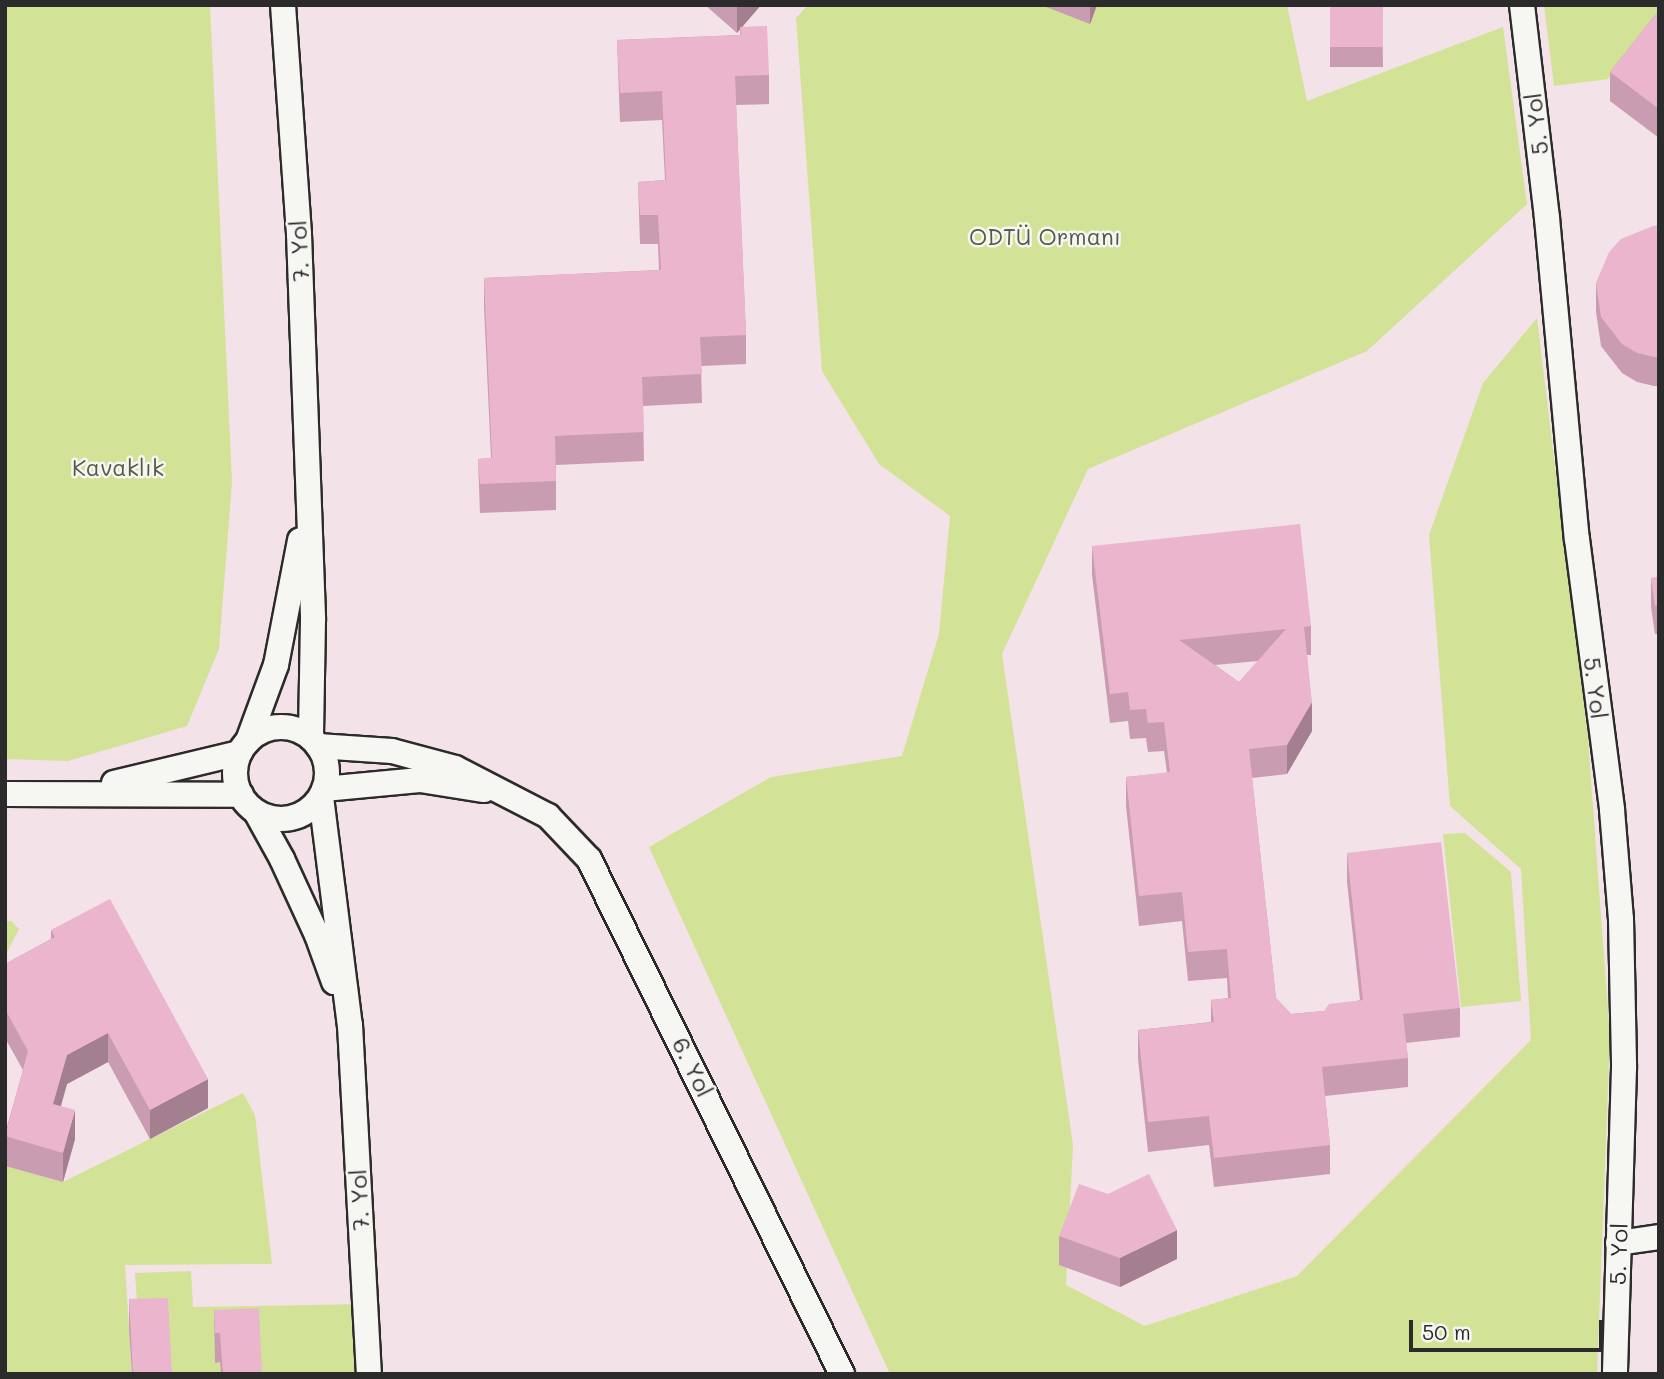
<!DOCTYPE html>
<meta charset="utf-8">
<style>
body{margin:0}
#map{position:relative;width:1664px;height:1379px;overflow:hidden;background:#f6f6f2;font-family:Mali,sans-serif}
div>[style]{position:absolute}
.built>*{inset:0;background:#f3e2e7}
.green>*{inset:0;background:#d2e397}
.roads{filter:drop-shadow(2px 0 #2b2b2b) drop-shadow(-2px 0 #2b2b2b) drop-shadow(0 2px #2b2b2b) drop-shadow(0 -2px #2b2b2b)}
.minor>*{height:24px;margin:-12px;padding:0 12px;transform-origin:12px;border-radius:12px;background:#f6f6f2}
.minor>.ring{margin:-12px;padding:0;box-sizing:content-box;background:none;border:24px solid #f6f6f2;border-radius:50%}
.wall>*{inset:0;background:#ca9cb1}
.shaded-wall>*{inset:0;background:#a47f90}
.building>*{inset:0;background:#ebb5ce}
span{translate:-50% -50%;white-space:nowrap;text-align:center;line-height:1.15;-webkit-text-stroke:5px #f6f6f2;paint-order:stroke}
.street-label{font-size:23px;color:#2b2b2b}
.park-label{font-size:23px;color:#555946}
.frame{position:absolute;inset:0;border:7px solid #2b2b2b;pointer-events:none}
.scale{position:absolute;left:1409px;top:1320px;width:194px;height:32px;box-sizing:border-box;border:4px solid #2b2b2b;border-top:0;padding-left:9px;font-size:21px;line-height:24px;white-space:nowrap;color:#2b2b2b;-webkit-text-stroke:5px #f6f6f2;paint-order:stroke}
</style>
<div id="map">
<div class="built">
<i style="clip-path:polygon(5px 5px,1659px 5px,1659px 1374px,5px 1374px)"></i>
</div>
<div class="green">
<i style="clip-path:polygon(5px 5px,210px 5px,232px 482px,219px 649px,187px 726px,68px 761px,5px 759px)"></i>
<i style="clip-path:polygon(808px 5px,1287px 5px,1307px 101px,1503px 27px,1527px 204px,1367px 351px,1088px 469px,1002px 654px,1073px 1145px,1066px 1285px,1145px 1326px,1297px 1276px,1531px 1040px,1521px 869px,1450px 806px,1429px 535px,1483px 383px,1537px 318px,1588px 739px,1610px 1037px,1597px 1374px,890px 1374px,649px 847px,771px 777px,902px 756px,939px 634px,950px 516px,879px 464px,822px 371px,796px 18px)"></i>
<i style="clip-path:polygon(1544px 5px,1659px 5px,1659px 25px,1648px 28px,1608px 79px,1554px 86px)"></i>
<i style="clip-path:polygon(1465px 833px,1511px 872px,1521px 1001px,1461px 1007px,1443px 834px)"></i>
<i style="clip-path:polygon(5px 921px,11px 921px,19px 929px,5px 956px)"></i>
<i style="clip-path:polygon(243px 1093px,255px 1115px,272px 1264px,125px 1265px,132px 1374px,5px 1374px,5px 1166px,63px 1182px)"></i>
<i style="clip-path:polygon(191px 1271px,193px 1307px,365px 1304px,369px 1374px,142px 1374px,135px 1273px)"></i>
</div>
<div class="roads">
<div class="minor">
<i style="left:283px;top:5px;width:230px;rotate:86deg"></i>
<i style="left:299px;top:234px;width:386px;rotate:87.9deg"></i>
<i style="left:313px;top:620px;width:118px;rotate:91deg"></i>
<i style="left:1522px;top:5px;width:214px;rotate:83.3deg"></i>
<i style="left:1547px;top:218px;width:322px;rotate:84.7deg"></i>
<i style="left:1577px;top:539px;width:273px;rotate:82.6deg"></i>
<i style="left:1612px;top:810px;width:109px;rotate:85.3deg"></i>
<i style="left:1621px;top:919px;width:149px;rotate:88.8deg"></i>
<i style="left:1624px;top:1068px;width:306px;rotate:91.7deg"></i>
<i class="ring" style="left:235px;top:727px;width:68px;height:68px"></i>
<i style="left:248px;top:741px;width:81px;rotate:-69.8deg"></i>
<i style="left:276px;top:665px;width:127px;rotate:-79.1deg"></i>
<i style="left:318px;top:746px;width:74px;rotate:3.9deg"></i>
<i style="left:392px;top:751px;width:65px;rotate:15.1deg"></i>
<i style="left:455px;top:768px;width:105px;rotate:27.3deg"></i>
<i style="left:548px;top:816px;width:59px;rotate:46.4deg"></i>
<i style="left:589px;top:859px;width:574px;rotate:63.84deg"></i>
<i style="left:114px;top:783px;width:129px;rotate:-13.5deg"></i>
<i style="left:324px;top:789px;width:96px;rotate:-5.4deg"></i>
<i style="left:420px;top:780px;width:65px;rotate:8.9deg"></i>
<i style="left:5px;top:794px;width:236px;rotate:0.2deg"></i>
<i style="left:321px;top:797px;width:230px;rotate:82.8deg"></i>
<i style="left:350px;top:1025px;width:350px;rotate:86.9deg"></i>
<i style="left:256px;top:812px;width:54px;rotate:61deg"></i>
<i style="left:282px;top:859px;width:84px;rotate:65.3deg"></i>
<i style="left:317px;top:935px;width:50px;rotate:70.1deg"></i>
<i style="left:1618px;top:1243px;width:41px;rotate:-8.3deg"></i>
</div>
</div>
<div class="wall">
<i style="clip-path:polygon(705px 5px,761px 5px,742px 27px,769px 75px,769px 104px,736px 105px,746px 335px,746px 364px,701px 366px,702px 403px,643px 406px,644px 461px,556px 465px,556px 510px,480px 513px,478px 459px,491px 458px,484px 307px,484px 278px,659px 270px,658px 244px,640px 244px,638px 182px,665px 180px,662px 120px,620px 122px,617px 40px,740px 35px,740px 28px,737px 33px)"></i>
<i style="clip-path:polygon(1041px 5px,1097px 5px,1090px 24px)"></i>
<i style="clip-path:polygon(1330px 5px,1382px 5px,1383px 67px,1330px 67px)"></i>
<i style="clip-path:polygon(1659px 10px,1659px 138px,1610px 101px,1610px 72px)"></i>
<i style="clip-path:polygon(1659px 225px,1659px 386px,1654px 386px,1637px 382px,1622px 373px,1601px 346px,1596px 312px,1596px 283px)"></i>
<i style="clip-path:polygon(evenodd,1092px 546px,1311px 626px,1311px 655px,1307px 655px,1312px 731px,1287px 774px,1252px 778px,1276px 998px,1291px 1014px,1324px 1011px,1360px 1000px,1347px 882px,1347px 853px,1460px 1008px,1460px 1037px,1406px 1043px,1408px 1058px,1408px 1087px,1325px 1096px,1330px 1145px,1330px 1174px,1214px 1187px,1209px 1145px,1148px 1152px,1138px 1059px,1138px 1030px,1211px 1022px,1211px 1000px,1228px 998px,1227px 978px,1188px 981px,1182px 921px,1139px 926px,1126px 806px,1126px 777px,1167px 773px,1164px 751px,1148px 752px,1146px 738px,1130px 739px,1128px 721px,1110px 723px,1092px 575px,1092px 546px,1258px 661px,1239px 682px,1215px 665px,1258px 661px)"></i>
<i style="clip-path:polygon(1659px 577px,1659px 634px,1655px 634px,1651px 607px,1651px 578px)"></i>
<i style="clip-path:polygon(51px 930px,208px 1108px,150px 1139px,108px 1062px,67px 1084px,61px 1106px,75px 1139px,63px 1182px,5px 1166px,5px 1134px,23px 1070px,5px 1038px,5px 964px,51px 939px)"></i>
<i style="clip-path:polygon(1059px 1236px,1177px 1259px,1120px 1287px,1059px 1265px)"></i>
<i style="clip-path:polygon(129px 1299px,172px 1374px,132px 1374px,129px 1329px)"></i>
<i style="clip-path:polygon(214px 1310px,262px 1374px,221px 1374px,220px 1362px,215px 1363px)"></i>
</div>
<div class="shaded-wall">
<i style="clip-path:polygon(737px 5px,761px 5px,737px 33px)"></i>
<i style="clip-path:polygon(1090px 5px,1097px 5px,1090px 24px)"></i>
<i style="clip-path:polygon(1312px 702px,1312px 731px,1287px 774px,1287px 745px)"></i>
<i style="clip-path:polygon(108px 1033px,108px 1062px,67px 1084px,53px 1133px,53px 1104px,67px 1055px)"></i>
<i style="clip-path:polygon(208px 1079px,208px 1108px,150px 1139px,150px 1110px)"></i>
<i style="clip-path:polygon(75px 1110px,75px 1139px,63px 1182px,63px 1153px)"></i>
<i style="clip-path:polygon(1177px 1230px,1177px 1259px,1120px 1287px,1120px 1258px)"></i>
</div>
<div class="building">
<i style="clip-path:polygon(1330px 5px,1383px 5px,1383px 47px,1330px 47px)"></i>
<i style="clip-path:polygon(1659px 10px,1659px 109px,1610px 72px)"></i>
<i style="clip-path:polygon(767px 26px,769px 75px,735px 76px,746px 335px,700px 337px,702px 374px,642px 377px,644px 432px,555px 436px,556px 481px,480px 484px,478px 459px,492px 458px,484px 278px,661px 270px,658px 215px,640px 215px,638px 182px,666px 180px,662px 91px,620px 93px,617px 40px,741px 35px,740px 27px)"></i>
<i style="clip-path:polygon(1659px 225px,1659px 357px,1654px 357px,1637px 353px,1622px 344px,1601px 317px,1596px 283px,1609px 252px,1621px 239px,1653px 226px)"></i>
<i style="clip-path:polygon(evenodd,1300px 524px,1311px 626px,1304px 627px,1312px 702px,1287px 745px,1249px 749px,1276px 998px,1291px 1014px,1324px 1011px,1329px 1004px,1363px 1000px,1347px 853px,1441px 842px,1460px 1008px,1403px 1014px,1408px 1058px,1322px 1067px,1330px 1145px,1214px 1158px,1209px 1116px,1148px 1122px,1138px 1030px,1214px 1022px,1211px 1000px,1231px 998px,1227px 949px,1188px 952px,1182px 892px,1139px 896px,1126px 777px,1170px 772px,1164px 722px,1148px 723px,1146px 709px,1130px 710px,1128px 692px,1110px 694px,1092px 546px,1300px 524px,1286px 629px,1239px 682px,1179px 640px,1286px 629px)"></i>
<i style="clip-path:polygon(1659px 577px,1659px 605px,1655px 606px,1651px 578px)"></i>
<i style="clip-path:polygon(110px 899px,208px 1079px,150px 1110px,108px 1033px,67px 1055px,53px 1104px,75px 1110px,63px 1153px,5px 1136px,28px 1051px,5px 1009px,5px 964px,55px 937px,51px 930px)"></i>
<i style="clip-path:polygon(1149px 1174px,1177px 1230px,1120px 1258px,1059px 1236px,1079px 1184px,1108px 1194px)"></i>
<i style="clip-path:polygon(168px 1298px,172px 1374px,133px 1374px,129px 1299px)"></i>
<i style="clip-path:polygon(259px 1308px,262px 1374px,223px 1374px,220px 1333px,215px 1333px,214px 1310px)"></i>
</div>
<div class="street-label">
<span style="left:1536px;top:124px;rotate:-97deg">5. Yol</span>
<span style="left:299px;top:251px;rotate:-93deg">7. Yol</span>
<span style="left:1596px;top:688px;rotate:83deg">5. Yol</span>
<span style="left:693px;top:1067px;rotate:64deg">6. Yol</span>
<span style="left:359px;top:1200px;rotate:-93deg">7. Yol</span>
<span style="left:1618px;top:1254px;rotate:-88deg">5. Yol</span>
</div>
<div class="park-label">
<span style="left:1045px;top:236px">ODTÜ Ormanı</span>
<span style="left:118px;top:467px">Kavaklık</span>
</div>
<div class="frame"></div>
<div class="scale">50 m</div>
</div>
